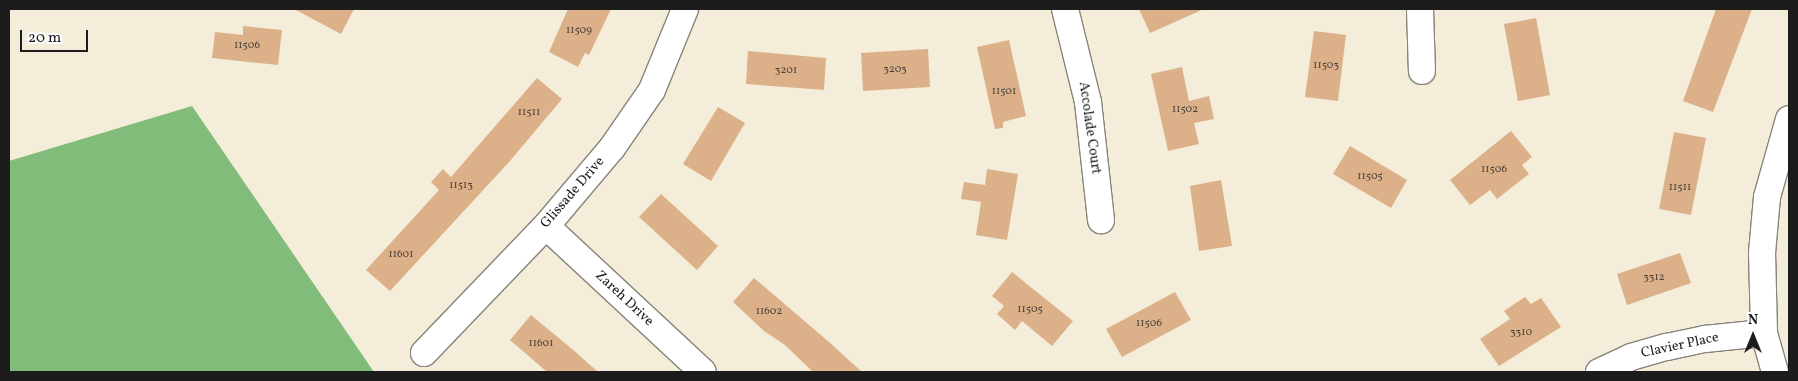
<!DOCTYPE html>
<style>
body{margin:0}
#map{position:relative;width:1798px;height:381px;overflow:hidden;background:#f4edd9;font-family:Vollkorn,serif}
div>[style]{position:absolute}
.forest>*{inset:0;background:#81bc7a}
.building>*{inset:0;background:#dcb18a}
.roads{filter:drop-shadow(1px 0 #88847a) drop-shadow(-1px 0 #88847a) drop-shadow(0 1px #88847a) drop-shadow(0 -1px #88847a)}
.minor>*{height:26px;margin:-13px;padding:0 13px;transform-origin:13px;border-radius:13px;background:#fff}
span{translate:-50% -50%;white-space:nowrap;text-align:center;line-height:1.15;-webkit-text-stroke:4.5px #fff;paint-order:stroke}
.number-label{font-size:11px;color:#4c4138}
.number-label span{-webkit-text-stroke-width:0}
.street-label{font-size:14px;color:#1c1c1c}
.frame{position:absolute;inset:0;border:10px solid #1c1c1c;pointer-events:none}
.north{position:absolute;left:1728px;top:311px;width:50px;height:50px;-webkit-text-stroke:4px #fff;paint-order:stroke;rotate:0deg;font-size:14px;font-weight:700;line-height:20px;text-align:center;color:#1c1c1c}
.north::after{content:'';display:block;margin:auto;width:18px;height:22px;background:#1c1c1c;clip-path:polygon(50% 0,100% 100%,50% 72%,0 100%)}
.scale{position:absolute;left:20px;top:30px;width:68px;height:22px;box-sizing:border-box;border:2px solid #1c1c1c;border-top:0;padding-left:6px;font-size:15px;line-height:18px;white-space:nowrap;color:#1c1c1c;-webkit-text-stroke:4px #fff;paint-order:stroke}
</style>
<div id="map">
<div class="forest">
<i style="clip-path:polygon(192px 106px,374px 372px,9px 372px,9px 161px)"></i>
</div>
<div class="building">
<i style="clip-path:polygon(294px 9px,354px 9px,341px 34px)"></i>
<i style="clip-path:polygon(568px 9px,611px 9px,589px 55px,585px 53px,578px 67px,549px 52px)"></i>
<i style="clip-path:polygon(1139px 9px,1204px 9px,1150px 33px)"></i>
<i style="clip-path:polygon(1716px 9px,1752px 9px,1713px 112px,1683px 101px)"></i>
<i style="clip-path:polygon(1536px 18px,1550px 95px,1518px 101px,1504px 24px)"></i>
<i style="clip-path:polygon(243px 26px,282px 30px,278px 65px,212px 58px,215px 32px,243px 35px)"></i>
<i style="clip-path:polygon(1314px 31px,1346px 35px,1338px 101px,1305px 97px)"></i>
<i style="clip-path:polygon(1009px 40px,1026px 116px,1003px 122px,1003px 128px,995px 129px,977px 47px)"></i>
<i style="clip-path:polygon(928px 49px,930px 87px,863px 91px,861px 53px)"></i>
<i style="clip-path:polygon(748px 51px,826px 58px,824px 90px,746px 84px)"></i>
<i style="clip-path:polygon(1182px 67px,1189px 101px,1209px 96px,1214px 119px,1194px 123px,1199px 144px,1168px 151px,1151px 74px)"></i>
<i style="clip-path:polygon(537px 78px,562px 99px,510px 161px,390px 291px,366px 270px,439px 190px,431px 182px,443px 169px,451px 177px)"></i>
<i style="clip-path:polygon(718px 107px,745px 123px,711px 181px,683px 164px)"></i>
<i style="clip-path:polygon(1511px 131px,1532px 157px,1522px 165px,1529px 174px,1497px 199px,1490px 190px,1470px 205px,1450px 180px)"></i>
<i style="clip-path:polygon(1674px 132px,1706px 138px,1691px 215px,1659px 209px)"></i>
<i style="clip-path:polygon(1350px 146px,1407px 180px,1391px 208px,1333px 174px)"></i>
<i style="clip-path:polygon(987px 169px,1018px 174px,1007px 240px,976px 235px,981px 202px,961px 199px,964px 182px,985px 185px)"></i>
<i style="clip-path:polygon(1221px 180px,1232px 246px,1199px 251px,1190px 186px)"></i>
<i style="clip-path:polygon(661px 194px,718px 246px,697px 270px,639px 217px)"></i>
<i style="clip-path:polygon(1680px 253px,1691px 283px,1627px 305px,1617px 274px)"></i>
<i style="clip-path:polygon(1012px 272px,1073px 321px,1052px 346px,1022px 321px,1015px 330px,997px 314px,1004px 306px,992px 296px)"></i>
<i style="clip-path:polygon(754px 278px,829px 342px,862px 372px,813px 372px,785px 345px,764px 331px,733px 302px)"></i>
<i style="clip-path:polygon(1175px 292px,1191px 320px,1122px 357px,1106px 329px)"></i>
<i style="clip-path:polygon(1525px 297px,1531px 304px,1541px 298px,1561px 327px,1499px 366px,1480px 339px,1510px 319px,1504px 311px)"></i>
<i style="clip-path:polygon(531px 315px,572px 349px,598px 372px,547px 372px,510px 340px)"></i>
</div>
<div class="roads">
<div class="minor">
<i style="left:1065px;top:9px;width:96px;rotate:76.1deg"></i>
<i style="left:1088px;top:102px;width:119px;rotate:83.7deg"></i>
<i style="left:1420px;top:9px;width:62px;rotate:88.2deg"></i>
<i style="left:546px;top:226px;width:214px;rotate:42.9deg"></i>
<i style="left:424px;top:353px;width:176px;rotate:-46.2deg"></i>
<i style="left:546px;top:226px;width:102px;rotate:-49.8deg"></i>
<i style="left:612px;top:148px;width:70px;rotate:-55.4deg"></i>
<i style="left:652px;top:90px;width:87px;rotate:-67.8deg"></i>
<i style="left:1599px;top:372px;width:35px;rotate:-25deg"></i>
<i style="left:1631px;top:357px;width:37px;rotate:-16deg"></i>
<i style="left:1667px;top:347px;width:39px;rotate:-12deg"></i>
<i style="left:1705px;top:339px;width:59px;rotate:-5.8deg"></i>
<i style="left:1775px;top:372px;width:41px;rotate:-105.8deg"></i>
<i style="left:1764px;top:333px;width:80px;rotate:-91.4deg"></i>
<i style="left:1762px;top:253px;width:56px;rotate:-84.9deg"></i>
<i style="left:1767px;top:197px;width:81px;rotate:-74.2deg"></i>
</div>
</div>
<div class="number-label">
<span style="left:579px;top:31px">11509</span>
<span style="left:247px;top:46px">11506</span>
<span style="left:1326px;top:66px">11503</span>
<span style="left:895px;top:70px">3203</span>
<span style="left:786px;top:71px">3201</span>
<span style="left:1004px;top:92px">11501</span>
<span style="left:1185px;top:110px">11502</span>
<span style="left:529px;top:113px">11511</span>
<span style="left:1494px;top:170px">11506</span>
<span style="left:1370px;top:177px">11505</span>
<span style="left:461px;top:186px">11513</span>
<span style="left:1680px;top:188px">11511</span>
<span style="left:401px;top:255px">11601</span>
<span style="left:1654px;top:278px">3312</span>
<span style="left:1030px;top:310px">11505</span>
<span style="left:769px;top:312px">11602</span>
<span style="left:1149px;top:324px">11506</span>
<span style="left:1521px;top:333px">3310</span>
<span style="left:541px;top:344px">11601</span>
</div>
<div class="street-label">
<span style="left:1089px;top:128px;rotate:82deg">Accolade Court</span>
<span style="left:573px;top:193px;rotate:-49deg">Glissade Drive</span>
<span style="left:624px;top:299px;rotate:43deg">Zareh Drive</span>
<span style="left:1680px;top:346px;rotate:-12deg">Clavier Place</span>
</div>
<div class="frame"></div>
<div class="north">N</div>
<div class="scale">20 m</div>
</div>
